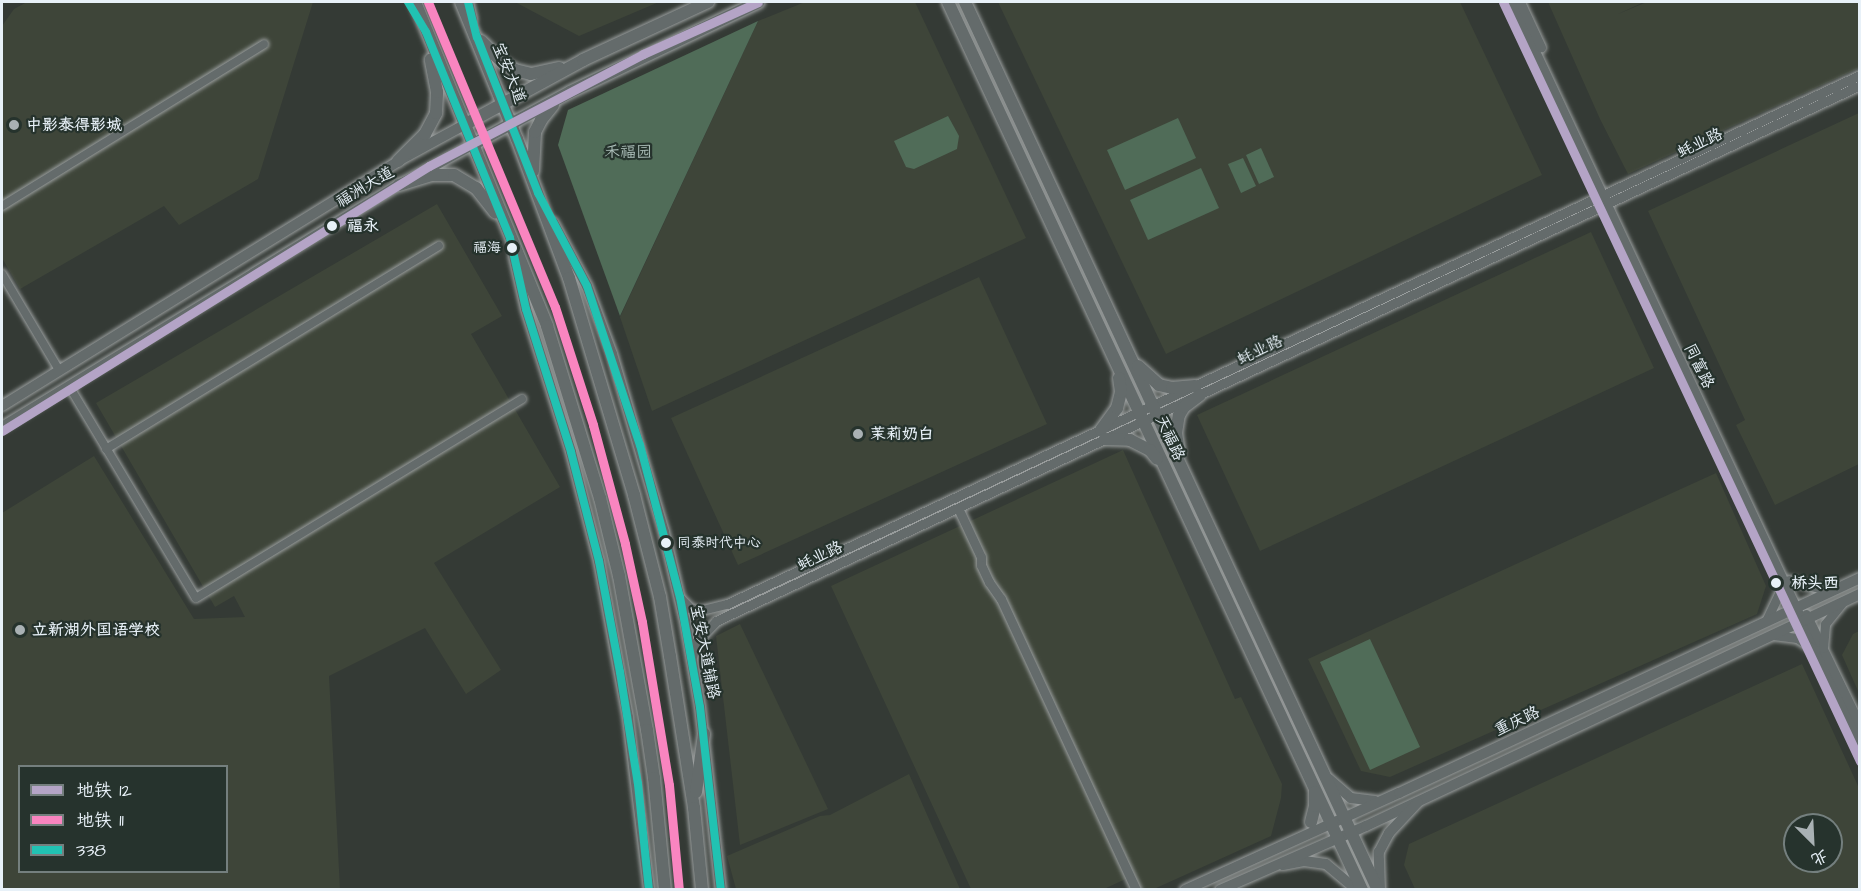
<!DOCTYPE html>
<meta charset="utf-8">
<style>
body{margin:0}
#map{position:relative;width:1861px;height:891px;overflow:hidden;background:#343a35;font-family:"Architects Daughter","LXGW WenKai TC",sans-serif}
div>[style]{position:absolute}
.built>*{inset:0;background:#3e4539}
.green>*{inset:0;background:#506c58}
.roads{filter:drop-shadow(0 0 2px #9a9e9e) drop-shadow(0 0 2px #9a9e9e)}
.minor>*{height:8px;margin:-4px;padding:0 4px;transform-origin:4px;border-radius:4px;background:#646b6b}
.tertiary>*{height:9px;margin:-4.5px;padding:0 4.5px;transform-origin:4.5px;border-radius:4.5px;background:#646b6b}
.secondary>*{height:10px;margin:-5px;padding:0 5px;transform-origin:5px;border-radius:5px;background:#646b6b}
.primary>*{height:12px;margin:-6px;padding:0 6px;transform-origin:6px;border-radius:6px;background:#646b6b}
.bus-1>*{height:8px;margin:-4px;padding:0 4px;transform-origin:4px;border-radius:4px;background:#21c2b2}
.metro-1>*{height:9px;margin:-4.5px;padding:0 4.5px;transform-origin:4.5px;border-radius:4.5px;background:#b4a4c6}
.metro-2>*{height:9px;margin:-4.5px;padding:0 4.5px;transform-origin:4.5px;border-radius:4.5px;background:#f985c0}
.dots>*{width:16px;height:16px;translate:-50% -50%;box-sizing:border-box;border:3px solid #26332d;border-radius:50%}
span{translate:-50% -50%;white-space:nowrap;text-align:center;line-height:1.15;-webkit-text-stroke:4.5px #26332d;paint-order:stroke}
.bus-label{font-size:14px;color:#e8f1f8}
.right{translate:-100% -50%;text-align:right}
.left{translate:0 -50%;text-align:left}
.street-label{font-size:16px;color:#e8f1f8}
.poi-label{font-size:16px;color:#e8f1f8;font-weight:700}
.park-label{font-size:16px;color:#adbfba}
.stop-label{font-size:16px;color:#e8f1f8;font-weight:700}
.frame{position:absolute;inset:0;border:3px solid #e8f1f8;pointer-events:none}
.legend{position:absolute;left:18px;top:765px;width:210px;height:108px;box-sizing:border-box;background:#26332d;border:2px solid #747f7e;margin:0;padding:8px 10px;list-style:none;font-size:18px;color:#e8f1f8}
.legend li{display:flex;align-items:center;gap:12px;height:30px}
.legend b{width:30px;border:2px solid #747f7e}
.north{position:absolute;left:1783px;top:813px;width:60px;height:60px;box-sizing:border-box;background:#26332d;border:2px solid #747f7e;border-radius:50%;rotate:156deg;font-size:16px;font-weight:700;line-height:24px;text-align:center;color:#e8f1f8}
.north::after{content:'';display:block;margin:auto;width:21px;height:27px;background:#a9b1b4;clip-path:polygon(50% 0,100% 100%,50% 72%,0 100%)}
</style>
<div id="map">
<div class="built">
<i style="clip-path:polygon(27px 2px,313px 2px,258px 179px,179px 225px,164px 206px,20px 289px,2px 258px,2px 26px,14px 9px)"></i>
<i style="clip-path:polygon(515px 2px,659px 2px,579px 36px)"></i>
<i style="clip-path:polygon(805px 2px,915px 2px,1026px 238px,652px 411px,620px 317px,758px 21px)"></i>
<i style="clip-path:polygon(998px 2px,1460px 2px,1542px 175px,1166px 354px)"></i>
<i style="clip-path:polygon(1548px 2px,1644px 2px,1618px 14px,1647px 2px,1859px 2px,1859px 68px,1628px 174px,1600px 119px)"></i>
<i style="clip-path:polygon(1859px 113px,1859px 464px,1775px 505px,1736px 425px,1745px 420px,1648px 211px)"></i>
<i style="clip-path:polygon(evenodd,437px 204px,502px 316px,471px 334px,560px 487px,434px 563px,501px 670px,466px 694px,425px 628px,329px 676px,340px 889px,2px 889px,2px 513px,94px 456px,194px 619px,245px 617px,234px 596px,215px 607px,96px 403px,437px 204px,20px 766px,226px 766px,226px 872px,20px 872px,20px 766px)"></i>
<i style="clip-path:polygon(1591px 232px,1654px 368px,1260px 551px,1197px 415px)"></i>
<i style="clip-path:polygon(979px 277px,1047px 424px,738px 565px,671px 418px)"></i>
<i style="clip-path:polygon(1123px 450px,1235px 699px,1241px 697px,1282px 784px,1281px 798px,1271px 836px,1154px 889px,1137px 889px,1130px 877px,1104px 889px,971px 889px,831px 586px)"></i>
<i style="clip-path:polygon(1716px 473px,1766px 586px,1757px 614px,1390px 777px,1361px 771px,1308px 659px)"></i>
<i style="clip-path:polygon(740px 624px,828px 809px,740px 845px,716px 636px)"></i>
<i style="clip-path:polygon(1859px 631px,1859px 693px,1842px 655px,1853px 634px)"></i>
<i style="clip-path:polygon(evenodd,1802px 664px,1859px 788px,1859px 889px,1415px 889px,1404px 865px,1409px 844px,1802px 664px,1795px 825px,1831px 825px,1831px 861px,1795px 861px,1795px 825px)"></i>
<i style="clip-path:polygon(909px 774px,960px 889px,736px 889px,727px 856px,820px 816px,830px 815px)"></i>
</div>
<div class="green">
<i style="clip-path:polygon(758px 21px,620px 316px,558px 145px,568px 110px)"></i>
<i style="clip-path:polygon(948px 116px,959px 136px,957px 149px,914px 169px,906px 167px,894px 141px)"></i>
<i style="clip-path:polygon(1178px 118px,1196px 158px,1125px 190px,1107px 150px)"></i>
<i style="clip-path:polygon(1261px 148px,1274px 177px,1259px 184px,1246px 155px)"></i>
<i style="clip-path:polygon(1243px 158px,1256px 186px,1241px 193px,1228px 164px)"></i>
<i style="clip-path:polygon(1201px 168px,1219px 208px,1148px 240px,1130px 200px)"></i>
<i style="clip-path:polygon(1370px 639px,1420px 747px,1370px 770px,1320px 662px)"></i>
</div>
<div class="roads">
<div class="minor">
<i style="left:2px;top:206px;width:308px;rotate:-31.7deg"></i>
<i style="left:2px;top:274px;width:112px;rotate:59.3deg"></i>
<i style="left:69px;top:386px;width:247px;rotate:59.1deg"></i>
<i style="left:196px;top:598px;width:382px;rotate:-31.4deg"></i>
<i style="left:106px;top:449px;width:390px;rotate:-31.4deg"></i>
</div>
<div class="tertiary">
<i style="left:1512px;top:2px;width:820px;rotate:64.87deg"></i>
<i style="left:1520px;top:2px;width:50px;rotate:65deg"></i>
<i style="left:958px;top:508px;width:54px;rotate:64.9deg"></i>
<i style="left:981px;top:557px;width:8px;rotate:90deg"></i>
<i style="left:981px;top:565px;width:19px;rotate:65deg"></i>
<i style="left:989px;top:582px;width:21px;rotate:55deg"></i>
<i style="left:1001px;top:599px;width:321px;rotate:65.1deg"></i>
<i style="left:1789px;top:580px;width:42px;rotate:15deg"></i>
<i style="left:680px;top:598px;width:14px;rotate:45deg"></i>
<i style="left:690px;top:608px;width:9px;rotate:21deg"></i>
<i style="left:698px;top:611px;width:30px;rotate:-14deg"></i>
<i style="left:727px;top:604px;width:1250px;rotate:-25.03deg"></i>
<i style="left:1806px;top:614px;width:123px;rotate:64.1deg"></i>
<i style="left:1766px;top:621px;width:44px;rotate:-64.6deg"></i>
<i style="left:1773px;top:635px;width:24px;rotate:7deg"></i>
<i style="left:1797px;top:638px;width:22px;rotate:34deg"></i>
<i style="left:1823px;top:648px;width:24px;rotate:-85deg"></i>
<i style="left:1825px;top:624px;width:27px;rotate:-51deg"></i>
<i style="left:692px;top:657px;width:16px;rotate:-75deg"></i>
<i style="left:696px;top:642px;width:29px;rotate:-46deg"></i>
<i style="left:716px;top:621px;width:1263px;rotate:-25.1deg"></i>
</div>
<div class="secondary">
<i style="left:468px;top:2px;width:18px;rotate:77deg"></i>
<i style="left:553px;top:222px;width:72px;rotate:62deg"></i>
<i style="left:587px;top:286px;width:72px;rotate:69.8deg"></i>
<i style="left:612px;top:354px;width:185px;rotate:73.7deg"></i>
<i style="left:664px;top:532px;width:91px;rotate:76.7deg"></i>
<i style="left:685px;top:621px;width:87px;rotate:80.1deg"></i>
<i style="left:700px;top:707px;width:184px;rotate:83.5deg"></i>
<i style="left:514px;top:256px;width:54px;rotate:77.2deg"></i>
<i style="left:526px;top:309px;width:150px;rotate:72.5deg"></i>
<i style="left:571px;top:452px;width:113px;rotate:75.6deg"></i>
<i style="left:599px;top:561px;width:160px;rotate:79.5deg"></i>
<i style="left:628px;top:718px;width:173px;rotate:83deg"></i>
<i style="left:2px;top:406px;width:466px;rotate:-31.7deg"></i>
<i style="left:398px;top:161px;width:75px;rotate:-28.6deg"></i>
<i style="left:2px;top:427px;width:465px;rotate:-31.4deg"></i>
<i style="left:399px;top:185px;width:83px;rotate:-28.7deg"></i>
<i style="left:1329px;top:779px;width:29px;rotate:41deg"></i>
<i style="left:1351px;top:798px;width:24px;rotate:7deg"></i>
<i style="left:1283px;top:865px;width:21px;rotate:-11deg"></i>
<i style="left:1304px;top:861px;width:22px;rotate:8deg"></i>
<i style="left:1326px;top:864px;width:40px;rotate:40deg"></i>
<i style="left:1185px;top:890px;width:235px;rotate:-24.4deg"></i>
<i style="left:1399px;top:793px;width:509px;rotate:-25deg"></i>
<i style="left:1220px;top:890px;width:159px;rotate:-23.7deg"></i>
<i style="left:1366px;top:826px;width:546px;rotate:-25.16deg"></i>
<i style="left:1380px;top:890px;width:38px;rotate:-92deg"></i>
<i style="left:1379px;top:852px;width:21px;rotate:-62deg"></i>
<i style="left:1389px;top:833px;width:42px;rotate:-46.9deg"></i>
</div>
<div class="primary">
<i style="left:415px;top:2px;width:350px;rotate:67.8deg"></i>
<i style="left:547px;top:326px;width:180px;rotate:72.9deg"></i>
<i style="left:600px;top:498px;width:80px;rotate:76.3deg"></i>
<i style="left:619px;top:576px;width:157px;rotate:79.7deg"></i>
<i style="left:647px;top:730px;width:49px;rotate:81.7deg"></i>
<i style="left:654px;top:778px;width:113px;rotate:84.4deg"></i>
<i style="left:461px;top:2px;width:148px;rotate:67.8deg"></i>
<i style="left:517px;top:139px;width:148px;rotate:69.5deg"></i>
<i style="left:569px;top:278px;width:227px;rotate:73.3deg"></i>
<i style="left:634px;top:495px;width:105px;rotate:75.7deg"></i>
<i style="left:660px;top:597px;width:60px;rotate:80.4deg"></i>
<i style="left:670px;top:656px;width:154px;rotate:81deg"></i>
<i style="left:694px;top:808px;width:82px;rotate:84.4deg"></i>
<i style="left:948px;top:2px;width:980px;rotate:65deg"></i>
<i style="left:965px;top:2px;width:979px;rotate:65.06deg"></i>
<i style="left:481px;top:41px;width:30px;rotate:45deg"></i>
<i style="left:502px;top:62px;width:15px;rotate:32deg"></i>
<i style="left:515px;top:70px;width:16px;rotate:14deg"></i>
<i style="left:531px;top:74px;width:29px;rotate:-12deg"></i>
<i style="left:464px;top:125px;width:136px;rotate:-28.6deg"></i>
<i style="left:583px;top:60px;width:138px;rotate:-24.9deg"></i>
<i style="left:472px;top:145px;width:111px;rotate:-28.4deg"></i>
<i style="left:570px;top:92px;width:209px;rotate:-25.5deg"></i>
<i style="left:398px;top:161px;width:38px;rotate:-45deg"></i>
<i style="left:425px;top:134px;width:24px;rotate:-62deg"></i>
<i style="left:436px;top:113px;width:21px;rotate:-87deg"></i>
<i style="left:437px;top:92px;width:33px;rotate:-101deg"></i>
<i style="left:533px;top:171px;width:39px;rotate:-87deg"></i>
<i style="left:535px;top:132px;width:13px;rotate:-63deg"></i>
<i style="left:541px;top:120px;width:19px;rotate:-51deg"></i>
<i style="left:399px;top:185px;width:34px;rotate:-17deg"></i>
<i style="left:431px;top:175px;width:23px"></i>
<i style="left:454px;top:175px;width:26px;rotate:31deg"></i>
<i style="left:476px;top:188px;width:31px;rotate:52deg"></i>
<i style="left:1138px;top:366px;width:28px;rotate:42deg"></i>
<i style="left:1159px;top:385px;width:13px;rotate:13deg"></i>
<i style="left:1172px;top:388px;width:23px;rotate:-5deg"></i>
<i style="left:1101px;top:430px;width:27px;rotate:-54deg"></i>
<i style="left:1117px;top:408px;width:16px;rotate:-76deg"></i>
<i style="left:1121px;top:392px;width:14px;rotate:-98deg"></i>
<i style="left:1105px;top:439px;width:25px;rotate:2deg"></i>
<i style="left:1130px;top:440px;width:22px;rotate:27deg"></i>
<i style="left:1150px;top:450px;width:11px;rotate:52deg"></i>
<i style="left:1179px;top:452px;width:19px;rotate:-99deg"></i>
<i style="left:1176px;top:433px;width:18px;rotate:-81deg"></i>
<i style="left:1179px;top:415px;width:9px;rotate:-58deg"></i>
<i style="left:1184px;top:407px;width:20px;rotate:-37deg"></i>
<i style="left:696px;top:792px;width:59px;rotate:-82.1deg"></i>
<i style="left:1311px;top:822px;width:16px;rotate:-76deg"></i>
<i style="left:1315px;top:806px;width:14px;rotate:-90deg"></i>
</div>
</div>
<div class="bus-1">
<i style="left:408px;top:2px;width:35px;rotate:59deg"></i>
<i style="left:426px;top:32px;width:222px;rotate:67.8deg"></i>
<i style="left:510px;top:238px;width:73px;rotate:77.3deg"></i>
<i style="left:526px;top:309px;width:150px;rotate:72.5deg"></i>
<i style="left:571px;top:452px;width:113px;rotate:75.6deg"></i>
<i style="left:599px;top:561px;width:113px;rotate:79.3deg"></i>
<i style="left:620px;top:672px;width:113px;rotate:80.9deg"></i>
<i style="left:638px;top:784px;width:107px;rotate:84.1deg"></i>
<i style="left:468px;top:2px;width:36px;rotate:76deg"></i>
<i style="left:477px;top:37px;width:168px;rotate:68.6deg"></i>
<i style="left:538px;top:193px;width:105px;rotate:62.2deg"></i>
<i style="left:587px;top:286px;width:168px;rotate:71.6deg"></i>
<i style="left:640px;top:445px;width:157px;rotate:75.3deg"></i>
<i style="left:680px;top:597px;width:112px;rotate:79.7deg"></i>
<i style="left:700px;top:707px;width:184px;rotate:83.5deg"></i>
</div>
<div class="metro-1">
<i style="left:1503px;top:2px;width:839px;rotate:64.81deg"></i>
<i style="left:2px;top:431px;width:503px;rotate:-31.82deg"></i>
<i style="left:429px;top:166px;width:242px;rotate:-27.6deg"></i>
<i style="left:643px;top:54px;width:126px;rotate:-24.3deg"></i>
</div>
<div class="metro-2">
<i style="left:428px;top:2px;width:330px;rotate:67.4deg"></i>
<i style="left:555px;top:307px;width:124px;rotate:72.1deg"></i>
<i style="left:593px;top:425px;width:123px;rotate:74.9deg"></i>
<i style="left:625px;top:544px;width:80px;rotate:77.7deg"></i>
<i style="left:642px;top:622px;width:165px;rotate:80.6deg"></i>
<i style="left:669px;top:785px;width:105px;rotate:84.6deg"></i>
</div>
<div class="dots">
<i style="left:14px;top:125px;background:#a9b1b4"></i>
<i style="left:332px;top:226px;background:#e8f1f8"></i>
<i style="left:512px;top:248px;background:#e8f1f8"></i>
<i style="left:858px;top:434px;background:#a9b1b4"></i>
<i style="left:666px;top:543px;background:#e8f1f8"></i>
<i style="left:1776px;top:583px;background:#e8f1f8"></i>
<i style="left:20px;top:630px;background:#a9b1b4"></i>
</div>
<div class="bus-label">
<span class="right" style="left:501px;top:248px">福海</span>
<span class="left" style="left:677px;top:543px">同泰时代中心</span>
</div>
<div class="street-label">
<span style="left:509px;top:73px;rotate:68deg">宝安大道</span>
<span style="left:1700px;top:143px;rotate:-25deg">蚝业路</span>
<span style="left:365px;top:187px;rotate:-31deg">福洲大道</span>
<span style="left:1260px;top:350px;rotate:-25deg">蚝业路</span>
<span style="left:1699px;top:366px;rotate:64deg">同富路</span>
<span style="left:1170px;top:438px;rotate:65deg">天福路</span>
<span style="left:820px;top:556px;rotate:-25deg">蚝业路</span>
<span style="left:705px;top:652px;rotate:79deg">宝安大道辅路</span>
<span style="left:1517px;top:721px;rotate:-25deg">重庆路</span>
</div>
<div class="poi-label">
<span class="left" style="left:26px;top:125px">中影泰得影城</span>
<span class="left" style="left:870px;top:434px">茉莉奶白</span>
<span class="left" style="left:32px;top:630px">立新湖外国语学校</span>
</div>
<div class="park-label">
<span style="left:628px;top:152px">禾福园</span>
</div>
<div class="stop-label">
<span class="left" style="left:347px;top:226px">福永</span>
<span class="left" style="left:1791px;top:583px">桥头西</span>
</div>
<div class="frame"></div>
<ul class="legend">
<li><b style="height:8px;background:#b4a4c6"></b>地铁 12</li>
<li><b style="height:8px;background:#f985c0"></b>地铁 11</li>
<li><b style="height:8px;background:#21c2b2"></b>338</li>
</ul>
<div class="north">北</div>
</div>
